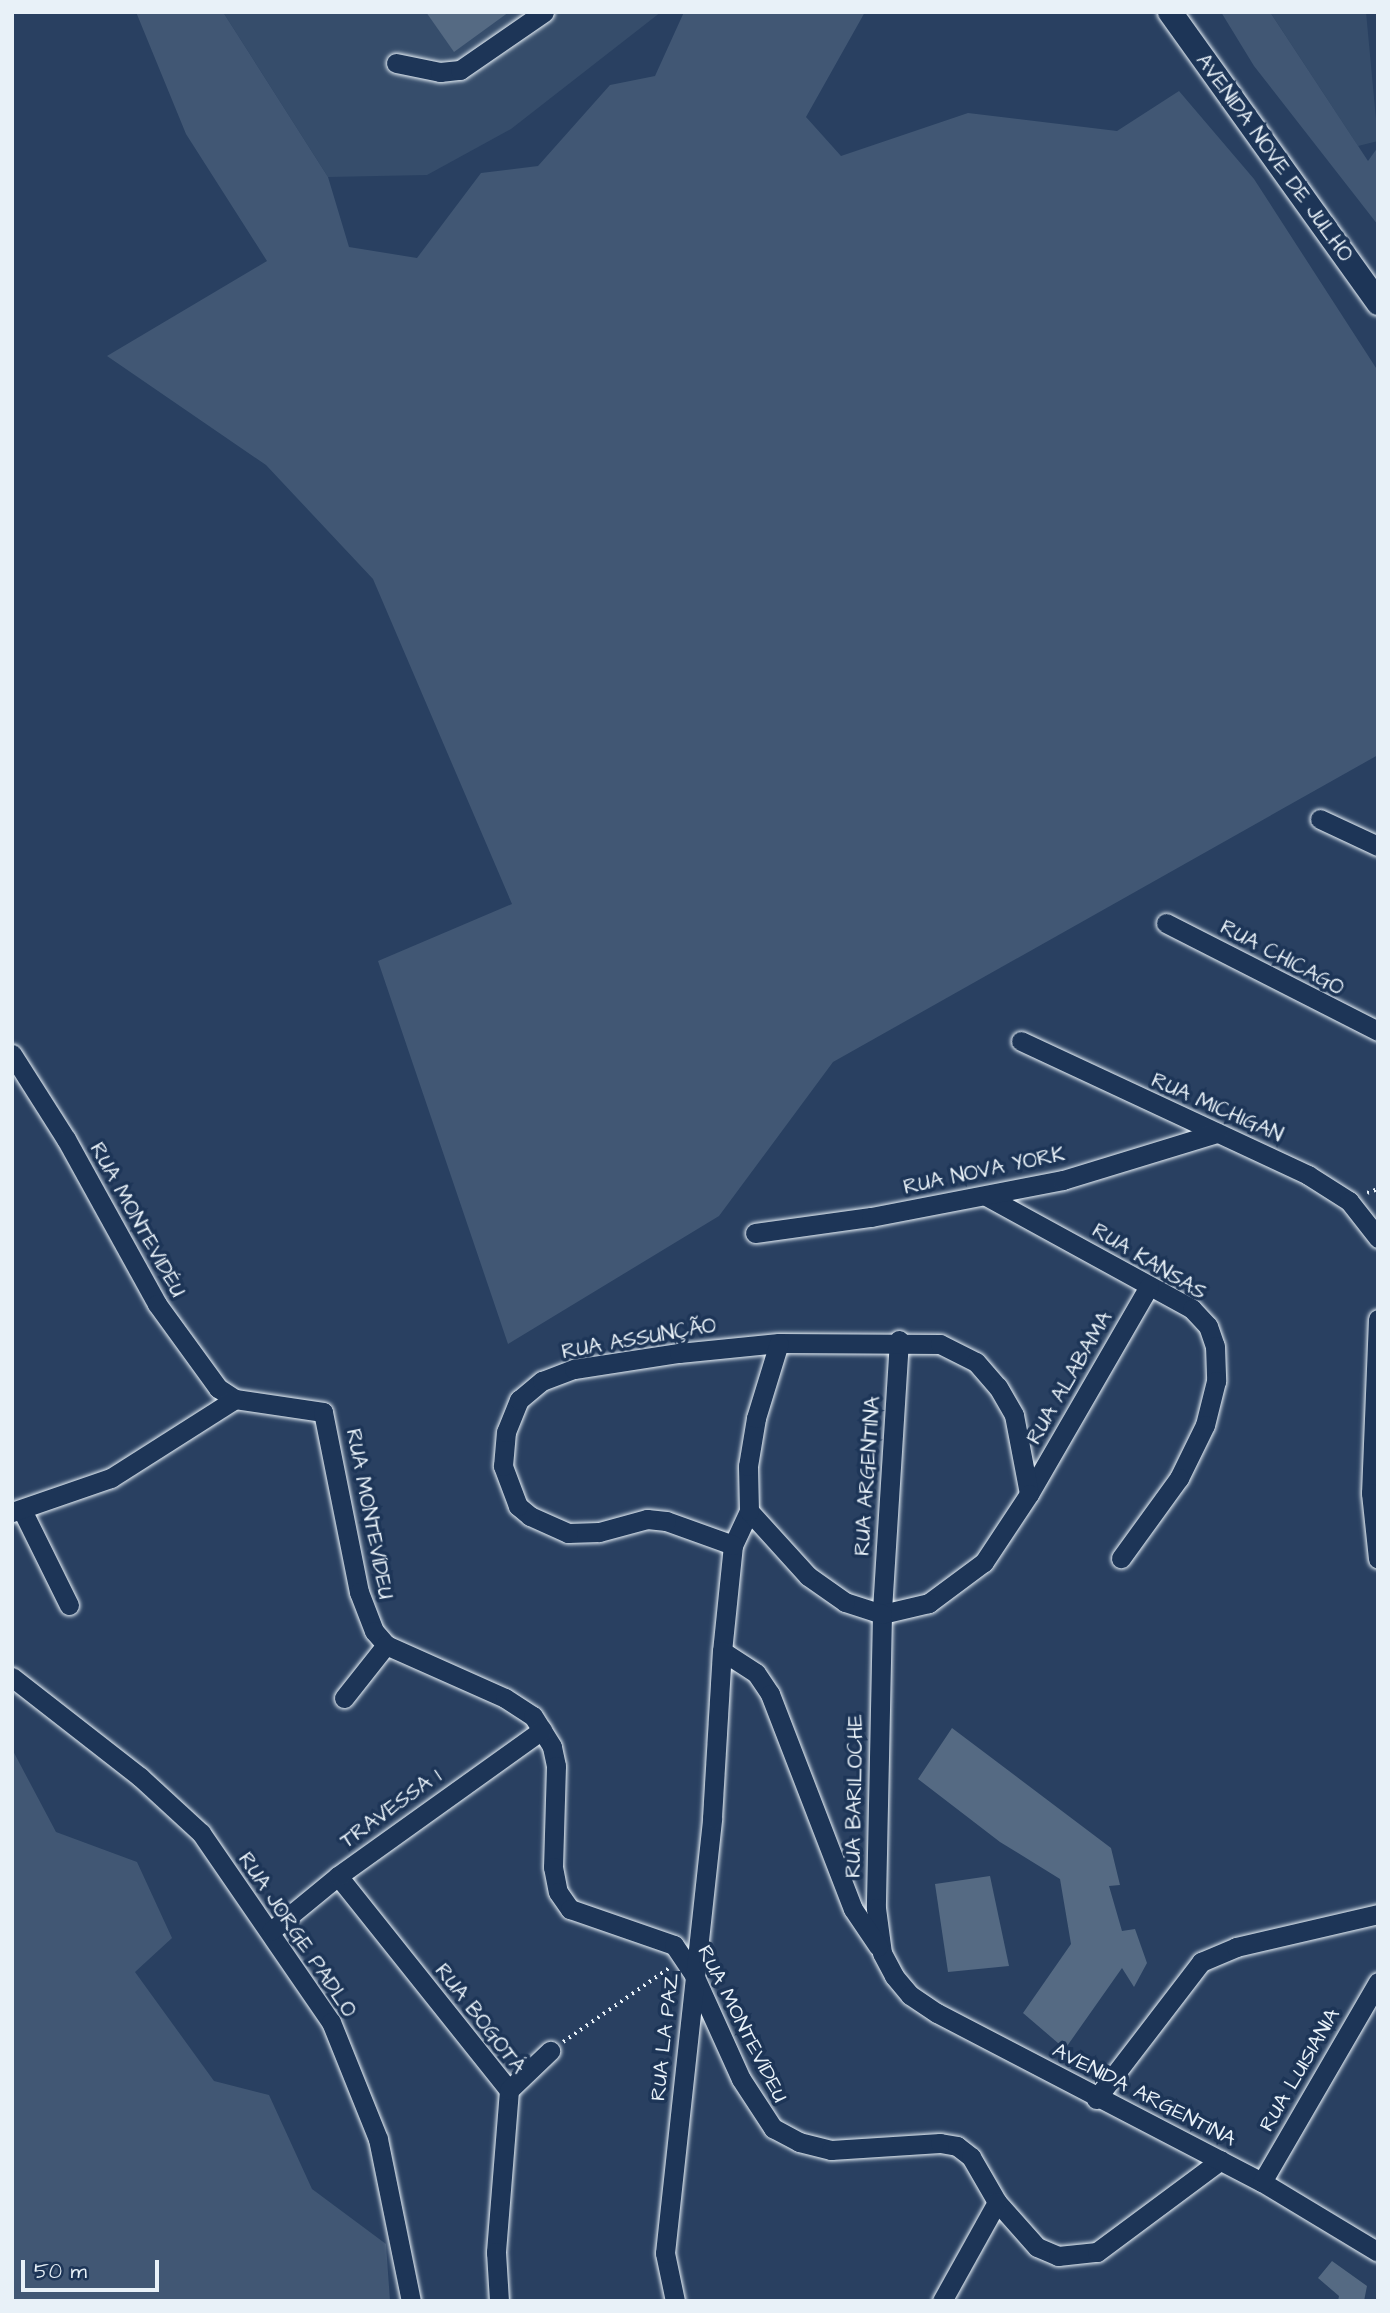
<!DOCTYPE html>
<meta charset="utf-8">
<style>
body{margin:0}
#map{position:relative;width:1390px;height:2313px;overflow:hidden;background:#294061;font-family:"Architects Daughter",sans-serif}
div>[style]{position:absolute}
.built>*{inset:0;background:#364d6b}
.green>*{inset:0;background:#415774}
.building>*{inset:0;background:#556a83}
.path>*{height:3.5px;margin-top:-1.75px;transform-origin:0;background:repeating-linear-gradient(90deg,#e8f1f8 0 2px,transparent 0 7px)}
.roads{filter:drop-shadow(0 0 2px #e8f1f8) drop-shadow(0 0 2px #e8f1f8)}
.minor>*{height:19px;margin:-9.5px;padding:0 9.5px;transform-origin:9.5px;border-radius:9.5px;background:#1d3557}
.major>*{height:24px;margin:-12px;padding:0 12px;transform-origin:12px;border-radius:12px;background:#1d3557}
span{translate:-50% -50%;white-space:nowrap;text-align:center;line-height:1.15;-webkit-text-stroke:7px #1d3557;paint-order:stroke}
.street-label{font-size:21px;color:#e8f1f8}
.frame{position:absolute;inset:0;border:14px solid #e8f1f8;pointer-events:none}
.scale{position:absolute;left:21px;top:2260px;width:138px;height:32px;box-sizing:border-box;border:4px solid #e8f1f8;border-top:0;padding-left:9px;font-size:21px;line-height:24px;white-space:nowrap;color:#e8f1f8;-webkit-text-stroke:5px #1d3557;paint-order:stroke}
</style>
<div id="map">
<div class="built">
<i style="clip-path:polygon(223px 12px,661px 12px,511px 129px,427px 175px,328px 177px)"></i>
<i style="clip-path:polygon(1270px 12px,1366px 12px,1378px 141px,1358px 146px)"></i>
</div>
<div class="green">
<i style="clip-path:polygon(136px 12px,223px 12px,328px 177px,349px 247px,417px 258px,481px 173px,538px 166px,610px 85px,655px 76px,684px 12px,865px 12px,806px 117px,841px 156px,968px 113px,1117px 131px,1179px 91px,1254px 179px,1378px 371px,1378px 755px,833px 1062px,719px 1216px,508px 1344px,378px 961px,512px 904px,373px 579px,266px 465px,107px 356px,267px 261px,186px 134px)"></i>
<i style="clip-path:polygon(1221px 12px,1270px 12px,1368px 161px,1378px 147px,1378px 225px,1254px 66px)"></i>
<i style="clip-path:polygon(12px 1749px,56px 1832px,137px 1862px,172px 1938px,135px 1972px,214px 2081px,269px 2095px,312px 2189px,386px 2244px,390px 2301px,12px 2301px)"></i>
</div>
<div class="building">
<i style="clip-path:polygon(426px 12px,509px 12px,454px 52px)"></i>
<i style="clip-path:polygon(952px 1728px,1111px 1848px,1120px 1885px,1109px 1886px,1122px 1931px,1135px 1929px,1147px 1963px,1134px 1987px,1122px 1968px,1065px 2049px,1023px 2013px,1071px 1944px,1060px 1879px,1000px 1842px,918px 1779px)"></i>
<i style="clip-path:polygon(990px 1876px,1009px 1966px,948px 1972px,935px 1884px)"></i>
<i style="clip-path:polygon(1332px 2261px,1367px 2286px,1364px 2301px,1338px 2301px,1339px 2296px,1318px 2278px)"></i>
</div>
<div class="path">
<i style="left:1367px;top:1193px;width:12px;rotate:-20deg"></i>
<i style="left:563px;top:2042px;width:129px;rotate:-34.9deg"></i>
</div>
<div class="roads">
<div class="minor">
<i style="left:396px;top:63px;width:45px;rotate:11.6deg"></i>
<i style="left:440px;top:72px;width:20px;rotate:-6deg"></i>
<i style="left:460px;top:70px;width:102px;rotate:-34.6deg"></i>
<i style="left:1320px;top:819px;width:64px;rotate:25deg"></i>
<i style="left:1166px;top:923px;width:238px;rotate:27deg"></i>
<i style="left:1021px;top:1041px;width:317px;rotate:25deg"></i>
<i style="left:1308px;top:1175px;width:49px;rotate:32.4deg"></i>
<i style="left:1349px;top:1201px;width:47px;rotate:51.9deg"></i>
<i style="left:12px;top:1054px;width:101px;rotate:57.6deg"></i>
<i style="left:66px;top:1139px;width:188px;rotate:61.1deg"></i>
<i style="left:157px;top:1304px;width:104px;rotate:54deg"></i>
<i style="left:218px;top:1388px;width:20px;rotate:33deg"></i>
<i style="left:235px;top:1399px;width:89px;rotate:8.4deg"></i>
<i style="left:323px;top:1412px;width:184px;rotate:78.7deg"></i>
<i style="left:359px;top:1592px;width:42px;rotate:69deg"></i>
<i style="left:374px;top:1631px;width:18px;rotate:49deg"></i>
<i style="left:386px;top:1645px;width:130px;rotate:24deg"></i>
<i style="left:505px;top:1698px;width:33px;rotate:33deg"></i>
<i style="left:533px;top:1716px;width:36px;rotate:58deg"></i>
<i style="left:552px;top:1747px;width:19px;rotate:78deg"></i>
<i style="left:556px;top:1766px;width:101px;rotate:91.7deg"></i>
<i style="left:553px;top:1867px;width:25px;rotate:79deg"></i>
<i style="left:558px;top:1892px;width:21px;rotate:55deg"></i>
<i style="left:570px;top:1909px;width:110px;rotate:19.1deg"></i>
<i style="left:674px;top:1945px;width:36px;rotate:56deg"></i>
<i style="left:694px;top:1975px;width:114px;rotate:65.7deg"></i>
<i style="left:741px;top:2079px;width:59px;rotate:56.9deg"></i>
<i style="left:773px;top:2128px;width:30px;rotate:28deg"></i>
<i style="left:799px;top:2142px;width:33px;rotate:14deg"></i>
<i style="left:831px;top:2150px;width:109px;rotate:-3.7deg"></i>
<i style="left:940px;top:2143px;width:17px;rotate:10deg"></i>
<i style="left:957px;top:2146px;width:18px;rotate:38deg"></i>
<i style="left:971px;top:2157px;width:52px;rotate:60deg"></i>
<i style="left:997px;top:2202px;width:60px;rotate:48.4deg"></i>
<i style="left:1037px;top:2247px;width:23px;rotate:23deg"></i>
<i style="left:1058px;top:2256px;width:39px;rotate:-6deg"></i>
<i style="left:1097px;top:2252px;width:154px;rotate:-36.6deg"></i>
<i style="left:986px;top:1196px;width:235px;rotate:28.7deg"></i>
<i style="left:1192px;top:1309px;width:23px;rotate:47deg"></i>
<i style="left:1208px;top:1326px;width:21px;rotate:71deg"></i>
<i style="left:1215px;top:1346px;width:35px;rotate:88deg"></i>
<i style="left:1216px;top:1381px;width:45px;rotate:104deg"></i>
<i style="left:1205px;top:1425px;width:59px;rotate:116.1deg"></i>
<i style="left:1179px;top:1478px;width:99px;rotate:125.9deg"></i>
<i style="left:755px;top:1233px;width:117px;rotate:-7.9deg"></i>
<i style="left:871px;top:1217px;width:196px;rotate:-10.9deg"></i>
<i style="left:1063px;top:1180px;width:161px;rotate:-17deg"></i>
<i style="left:1378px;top:1319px;width:174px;rotate:92.3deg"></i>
<i style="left:1371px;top:1493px;width:66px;rotate:83.9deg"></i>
<i style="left:899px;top:1340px;width:275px;rotate:93.6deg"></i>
<i style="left:882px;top:1614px;width:294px;rotate:91.2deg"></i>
<i style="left:876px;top:1908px;width:45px;rotate:82.4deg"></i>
<i style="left:882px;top:1953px;width:26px;rotate:62deg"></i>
<i style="left:894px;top:1976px;width:25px;rotate:50deg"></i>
<i style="left:910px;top:1995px;width:32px;rotate:34deg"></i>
<i style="left:937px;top:2013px;width:366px;rotate:27.5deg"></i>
<i style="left:1262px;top:2182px;width:135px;rotate:31.1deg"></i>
<i style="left:1029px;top:1494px;width:240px;rotate:-60deg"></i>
<i style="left:22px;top:1510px;width:106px;rotate:63.7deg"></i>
<i style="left:749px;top:1511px;width:38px;rotate:115deg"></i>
<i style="left:733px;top:1545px;width:107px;rotate:95.9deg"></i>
<i style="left:722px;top:1651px;width:40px;rotate:32.9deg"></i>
<i style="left:756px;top:1673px;width:25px;rotate:56deg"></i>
<i style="left:770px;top:1694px;width:230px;rotate:68.9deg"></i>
<i style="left:853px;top:1909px;width:45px;rotate:56deg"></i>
<i style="left:12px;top:1512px;width:105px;rotate:-19deg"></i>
<i style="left:111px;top:1478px;width:147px;rotate:-32.5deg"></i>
<i style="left:733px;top:1545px;width:71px;rotate:-160.3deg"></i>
<i style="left:666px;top:1521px;width:19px;rotate:-174deg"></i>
<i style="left:647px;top:1519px;width:50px;rotate:164.8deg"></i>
<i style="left:599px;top:1532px;width:31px;rotate:178deg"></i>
<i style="left:568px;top:1533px;width:42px;rotate:-155.9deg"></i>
<i style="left:530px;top:1516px;width:16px;rotate:-140deg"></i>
<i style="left:518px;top:1506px;width:43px;rotate:-110.6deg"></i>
<i style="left:503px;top:1466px;width:34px;rotate:-85deg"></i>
<i style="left:506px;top:1432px;width:35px;rotate:-68deg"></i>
<i style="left:519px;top:1400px;width:30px;rotate:-40deg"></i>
<i style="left:542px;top:1381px;width:34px;rotate:-21deg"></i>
<i style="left:574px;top:1369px;width:106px;rotate:-8.7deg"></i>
<i style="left:679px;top:1353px;width:100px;rotate:-5.7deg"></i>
<i style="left:779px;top:1343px;width:161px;rotate:0.4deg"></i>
<i style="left:940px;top:1344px;width:40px;rotate:26.6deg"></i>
<i style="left:976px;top:1362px;width:33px;rotate:49deg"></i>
<i style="left:998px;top:1387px;width:32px;rotate:60deg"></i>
<i style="left:1014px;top:1415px;width:80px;rotate:79.2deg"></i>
<i style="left:1029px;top:1494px;width:82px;rotate:123.5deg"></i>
<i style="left:984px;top:1562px;width:69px;rotate:143.3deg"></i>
<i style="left:929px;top:1603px;width:48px;rotate:166.8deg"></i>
<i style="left:882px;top:1614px;width:39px;rotate:-162deg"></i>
<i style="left:845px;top:1602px;width:45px;rotate:-144.9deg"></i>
<i style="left:808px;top:1576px;width:88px;rotate:-132.2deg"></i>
<i style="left:749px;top:1511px;width:45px;rotate:-91.3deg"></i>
<i style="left:748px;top:1466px;width:49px;rotate:-80.5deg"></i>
<i style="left:756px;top:1418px;width:78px;rotate:-73deg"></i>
<i style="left:12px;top:1677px;width:162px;rotate:38deg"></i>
<i style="left:140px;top:1777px;width:83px;rotate:42.6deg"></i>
<i style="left:201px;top:1833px;width:229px;rotate:55.5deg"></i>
<i style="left:331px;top:2022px;width:126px;rotate:68.1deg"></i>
<i style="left:378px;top:2139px;width:165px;rotate:78.5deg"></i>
<i style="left:344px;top:1698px;width:68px;rotate:-51.6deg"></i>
<i style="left:338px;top:1876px;width:274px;rotate:51.4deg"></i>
<i style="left:509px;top:2090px;width:163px;rotate:94.6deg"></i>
<i style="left:496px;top:2252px;width:49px;rotate:86.5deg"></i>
<i style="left:271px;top:1931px;width:87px;rotate:-39.4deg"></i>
<i style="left:338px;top:1876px;width:251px;rotate:-35.6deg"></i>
<i style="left:509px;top:2090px;width:57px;rotate:-43.6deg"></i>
<i style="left:1096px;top:2099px;width:173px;rotate:-52.5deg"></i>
<i style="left:1201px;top:1962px;width:38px;rotate:-23deg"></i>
<i style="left:1236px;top:1947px;width:146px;rotate:-13.1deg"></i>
<i style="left:1262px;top:2182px;width:231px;rotate:-59.9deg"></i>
<i style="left:675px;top:2301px;width:49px;rotate:-101.8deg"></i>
<i style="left:665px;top:2253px;width:438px;rotate:-83.8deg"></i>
<i style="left:712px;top:1818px;width:167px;rotate:-86.6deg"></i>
<i style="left:942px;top:2301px;width:113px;rotate:-60.9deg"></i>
</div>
<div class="major">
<i style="left:1170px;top:12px;width:358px;rotate:54.4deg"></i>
</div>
</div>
<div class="street-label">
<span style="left:1274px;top:158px;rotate:54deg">AVENIDA NOVE DE JULHO</span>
<span style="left:1282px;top:958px;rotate:28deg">RUA CHICAGO</span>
<span style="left:1217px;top:1108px;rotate:24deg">RUA MICHIGAN</span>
<span style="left:984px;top:1171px;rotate:-12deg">RUA NOVA YORK</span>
<span style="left:137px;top:1220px;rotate:61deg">RUA MONTEVIDÉU</span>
<span style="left:1149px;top:1262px;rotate:31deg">RUA KANSAS</span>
<span style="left:639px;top:1339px;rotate:-10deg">RUA ASSUNÇÃO</span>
<span style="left:1070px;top:1378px;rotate:-60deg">RUA ALABAMA</span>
<span style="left:868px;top:1476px;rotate:-86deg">RUA ARGENTINA</span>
<span style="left:369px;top:1514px;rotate:79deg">RUA MONTEVÍDEU</span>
<span style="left:855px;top:1796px;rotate:-89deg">RUA BARILOCHE</span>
<span style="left:391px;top:1809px;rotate:-36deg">TRAVESSA 1</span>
<span style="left:297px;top:1935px;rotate:56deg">RUA JORGE PADLO</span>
<span style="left:480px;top:2019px;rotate:52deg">RUA BOGOTÁ</span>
<span style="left:742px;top:2024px;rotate:63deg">RUA MONTEVÍDEU</span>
<span style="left:665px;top:2037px;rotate:-84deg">RUA LA PAZ</span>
<span style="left:1300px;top:2070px;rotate:-60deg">RUA LUISIANIA</span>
<span style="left:1144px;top:2095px;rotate:27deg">AVENIDA ARGENTINA</span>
</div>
<div class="frame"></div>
<div class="scale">50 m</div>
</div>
